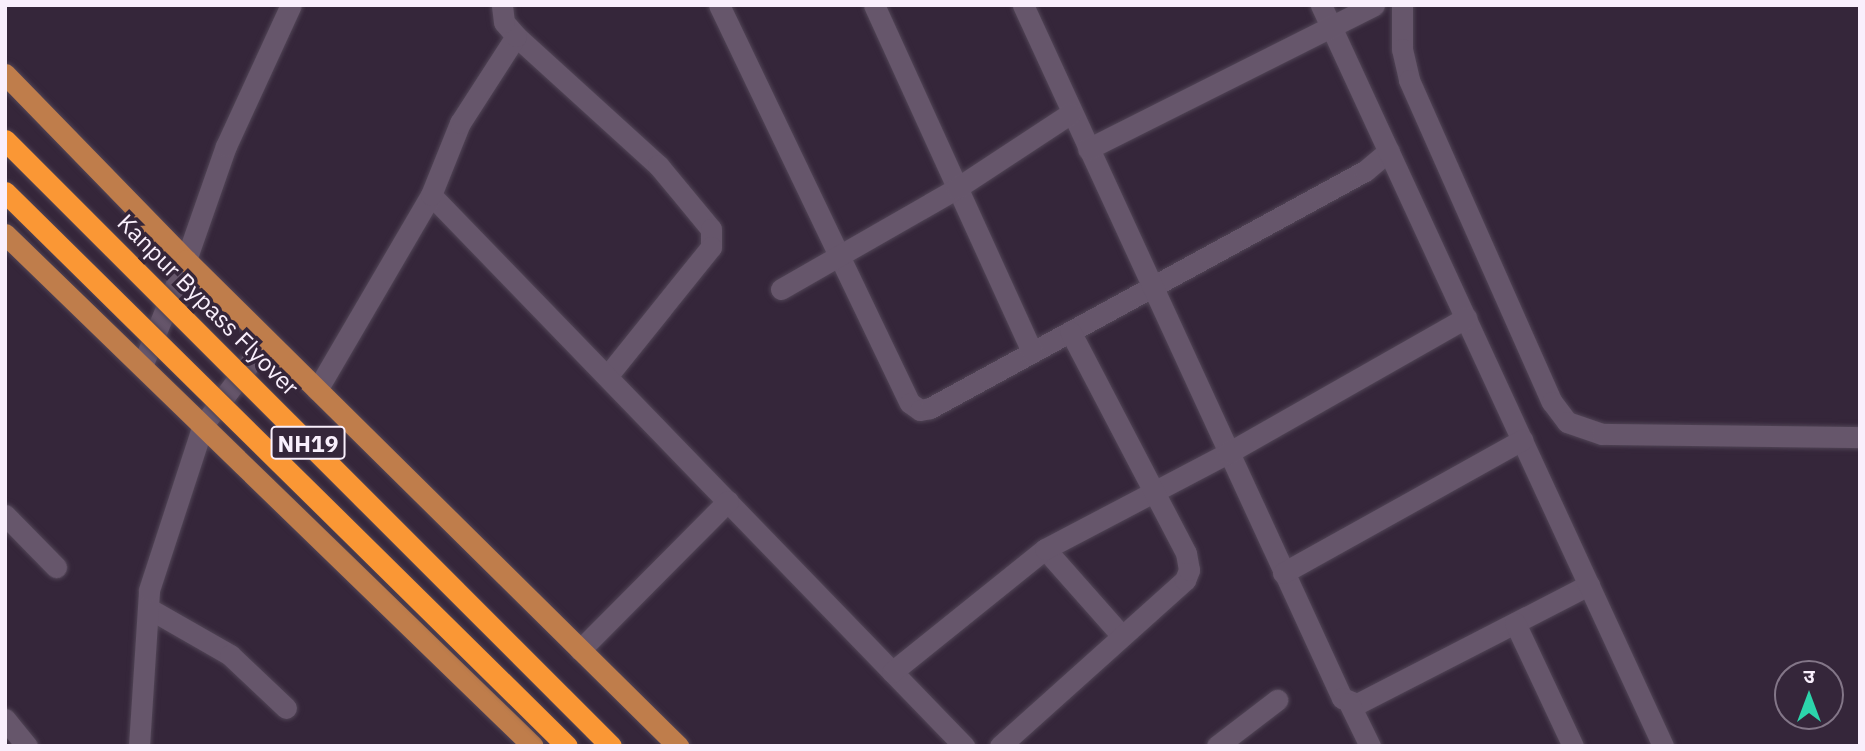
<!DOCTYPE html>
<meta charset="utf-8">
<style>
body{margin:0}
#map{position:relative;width:1865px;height:751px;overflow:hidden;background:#35263a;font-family:"IBM Plex Sans","Noto Sans Devanagari",sans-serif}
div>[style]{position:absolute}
.roads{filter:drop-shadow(0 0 2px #514556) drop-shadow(0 0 2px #514556)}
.minor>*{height:21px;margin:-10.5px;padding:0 10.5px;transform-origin:10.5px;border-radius:10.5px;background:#66566b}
.major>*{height:21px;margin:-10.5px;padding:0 10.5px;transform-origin:10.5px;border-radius:10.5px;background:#bf7d4b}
.bridges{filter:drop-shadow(0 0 2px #514556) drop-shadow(0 0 2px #514556)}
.highway-bridge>*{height:21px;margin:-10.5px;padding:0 10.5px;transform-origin:10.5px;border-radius:10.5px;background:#fa9735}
span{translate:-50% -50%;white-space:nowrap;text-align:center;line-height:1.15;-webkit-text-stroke:7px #35263a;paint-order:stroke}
.shield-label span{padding:2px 5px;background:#35263a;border:2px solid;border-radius:5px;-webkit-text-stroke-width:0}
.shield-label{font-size:23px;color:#f9effc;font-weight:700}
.street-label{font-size:24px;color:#f9effc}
.frame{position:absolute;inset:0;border:7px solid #f9effc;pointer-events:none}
.north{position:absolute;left:1774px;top:660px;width:70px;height:70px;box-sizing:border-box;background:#35263a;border:2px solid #837688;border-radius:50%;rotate:0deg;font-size:19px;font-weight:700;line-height:28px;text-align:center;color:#f9effc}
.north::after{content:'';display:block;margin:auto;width:24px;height:32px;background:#2cd5ab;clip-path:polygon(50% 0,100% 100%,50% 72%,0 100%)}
</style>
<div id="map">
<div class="roads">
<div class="minor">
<i style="left:719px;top:5px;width:441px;rotate:64.4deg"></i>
<i style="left:910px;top:403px;width:12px;rotate:35deg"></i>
<i style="left:920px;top:410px;width:10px;rotate:-11deg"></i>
<i style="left:930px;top:408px;width:495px;rotate:-28.6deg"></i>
<i style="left:1365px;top:171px;width:31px;rotate:-40deg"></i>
<i style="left:874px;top:5px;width:381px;rotate:65.5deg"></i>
<i style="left:1023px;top:5px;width:763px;rotate:65.28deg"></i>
<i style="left:1342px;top:698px;width:16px;rotate:22deg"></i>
<i style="left:1357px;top:704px;width:261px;rotate:-27.2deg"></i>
<i style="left:1321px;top:5px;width:816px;rotate:65.22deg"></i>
<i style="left:1402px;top:5px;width:44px;rotate:90deg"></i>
<i style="left:1402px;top:49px;width:32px;rotate:77deg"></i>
<i style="left:1409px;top:80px;width:352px;rotate:66.1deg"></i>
<i style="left:1552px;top:402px;width:25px;rotate:53deg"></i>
<i style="left:1567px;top:422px;width:37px;rotate:19deg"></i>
<i style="left:1602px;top:434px;width:258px;rotate:0.7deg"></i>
<i style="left:516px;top:36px;width:192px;rotate:42.3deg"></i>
<i style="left:658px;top:165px;width:83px;rotate:50.4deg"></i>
<i style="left:711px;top:229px;width:18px;rotate:90deg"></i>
<i style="left:711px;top:247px;width:164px;rotate:128.8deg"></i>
<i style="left:1088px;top:149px;width:320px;rotate:-26.7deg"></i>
<i style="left:431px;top:195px;width:767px;rotate:45.95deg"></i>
<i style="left:781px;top:289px;width:203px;rotate:-29.8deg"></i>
<i style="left:957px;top:188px;width:136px;rotate:-33.3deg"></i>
<i style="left:142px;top:366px;width:115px;rotate:-67.5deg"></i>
<i style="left:186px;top:260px;width:121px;rotate:-70.7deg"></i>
<i style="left:226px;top:146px;width:155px;rotate:-65.3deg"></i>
<i style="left:317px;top:390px;width:226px;rotate:-59.7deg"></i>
<i style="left:431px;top:195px;width:78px;rotate:-68.1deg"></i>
<i style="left:460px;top:123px;width:103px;rotate:-57.2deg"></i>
<i style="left:516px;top:36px;width:18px;rotate:-131deg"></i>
<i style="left:504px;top:22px;width:17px;rotate:-97deg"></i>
<i style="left:5px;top:515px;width:73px;rotate:45.6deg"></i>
<i style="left:1045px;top:549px;width:116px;rotate:48.5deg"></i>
<i style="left:1283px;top:573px;width:274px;rotate:-29.1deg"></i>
<i style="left:148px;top:608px;width:95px;rotate:29.8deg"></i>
<i style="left:230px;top:655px;width:77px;rotate:43.4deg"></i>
<i style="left:1515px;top:623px;width:136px;rotate:64.8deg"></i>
<i style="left:580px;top:650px;width:210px;rotate:-45.2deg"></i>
<i style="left:892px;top:672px;width:196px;rotate:-38.8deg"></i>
<i style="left:1045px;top:549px;width:207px;rotate:-27.7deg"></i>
<i style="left:1228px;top:453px;width:274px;rotate:-29.6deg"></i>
<i style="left:1349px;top:703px;width:48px;rotate:64deg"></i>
<i style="left:5px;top:719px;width:35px;rotate:51deg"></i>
<i style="left:139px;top:746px;width:156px;rotate:-86.3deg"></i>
<i style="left:149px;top:590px;width:174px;rotate:-71.9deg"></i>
<i style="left:203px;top:425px;width:106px;rotate:-53deg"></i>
<i style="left:1000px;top:746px;width:249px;rotate:-41.9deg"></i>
<i style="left:1185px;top:580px;width:11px;rotate:-68deg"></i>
<i style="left:1189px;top:570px;width:17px;rotate:-100deg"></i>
<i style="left:1186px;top:553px;width:250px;rotate:-117.6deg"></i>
<i style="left:1217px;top:746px;width:76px;rotate:-37.5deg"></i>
</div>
<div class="major">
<i style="left:5px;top:74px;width:260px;rotate:45.8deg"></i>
<i style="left:186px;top:260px;width:692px;rotate:44.65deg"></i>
<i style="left:5px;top:234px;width:735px;rotate:44.12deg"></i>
</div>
</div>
<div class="bridges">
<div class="highway-bridge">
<i style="left:5px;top:140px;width:857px;rotate:45deg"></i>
<i style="left:5px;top:192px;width:789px;rotate:44.59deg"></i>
</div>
</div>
<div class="shield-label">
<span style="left:308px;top:443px">NH19</span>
</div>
<div class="street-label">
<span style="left:208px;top:305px;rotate:45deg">Kanpur Bypass Flyover</span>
</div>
<div class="frame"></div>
<div class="north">उ</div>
</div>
